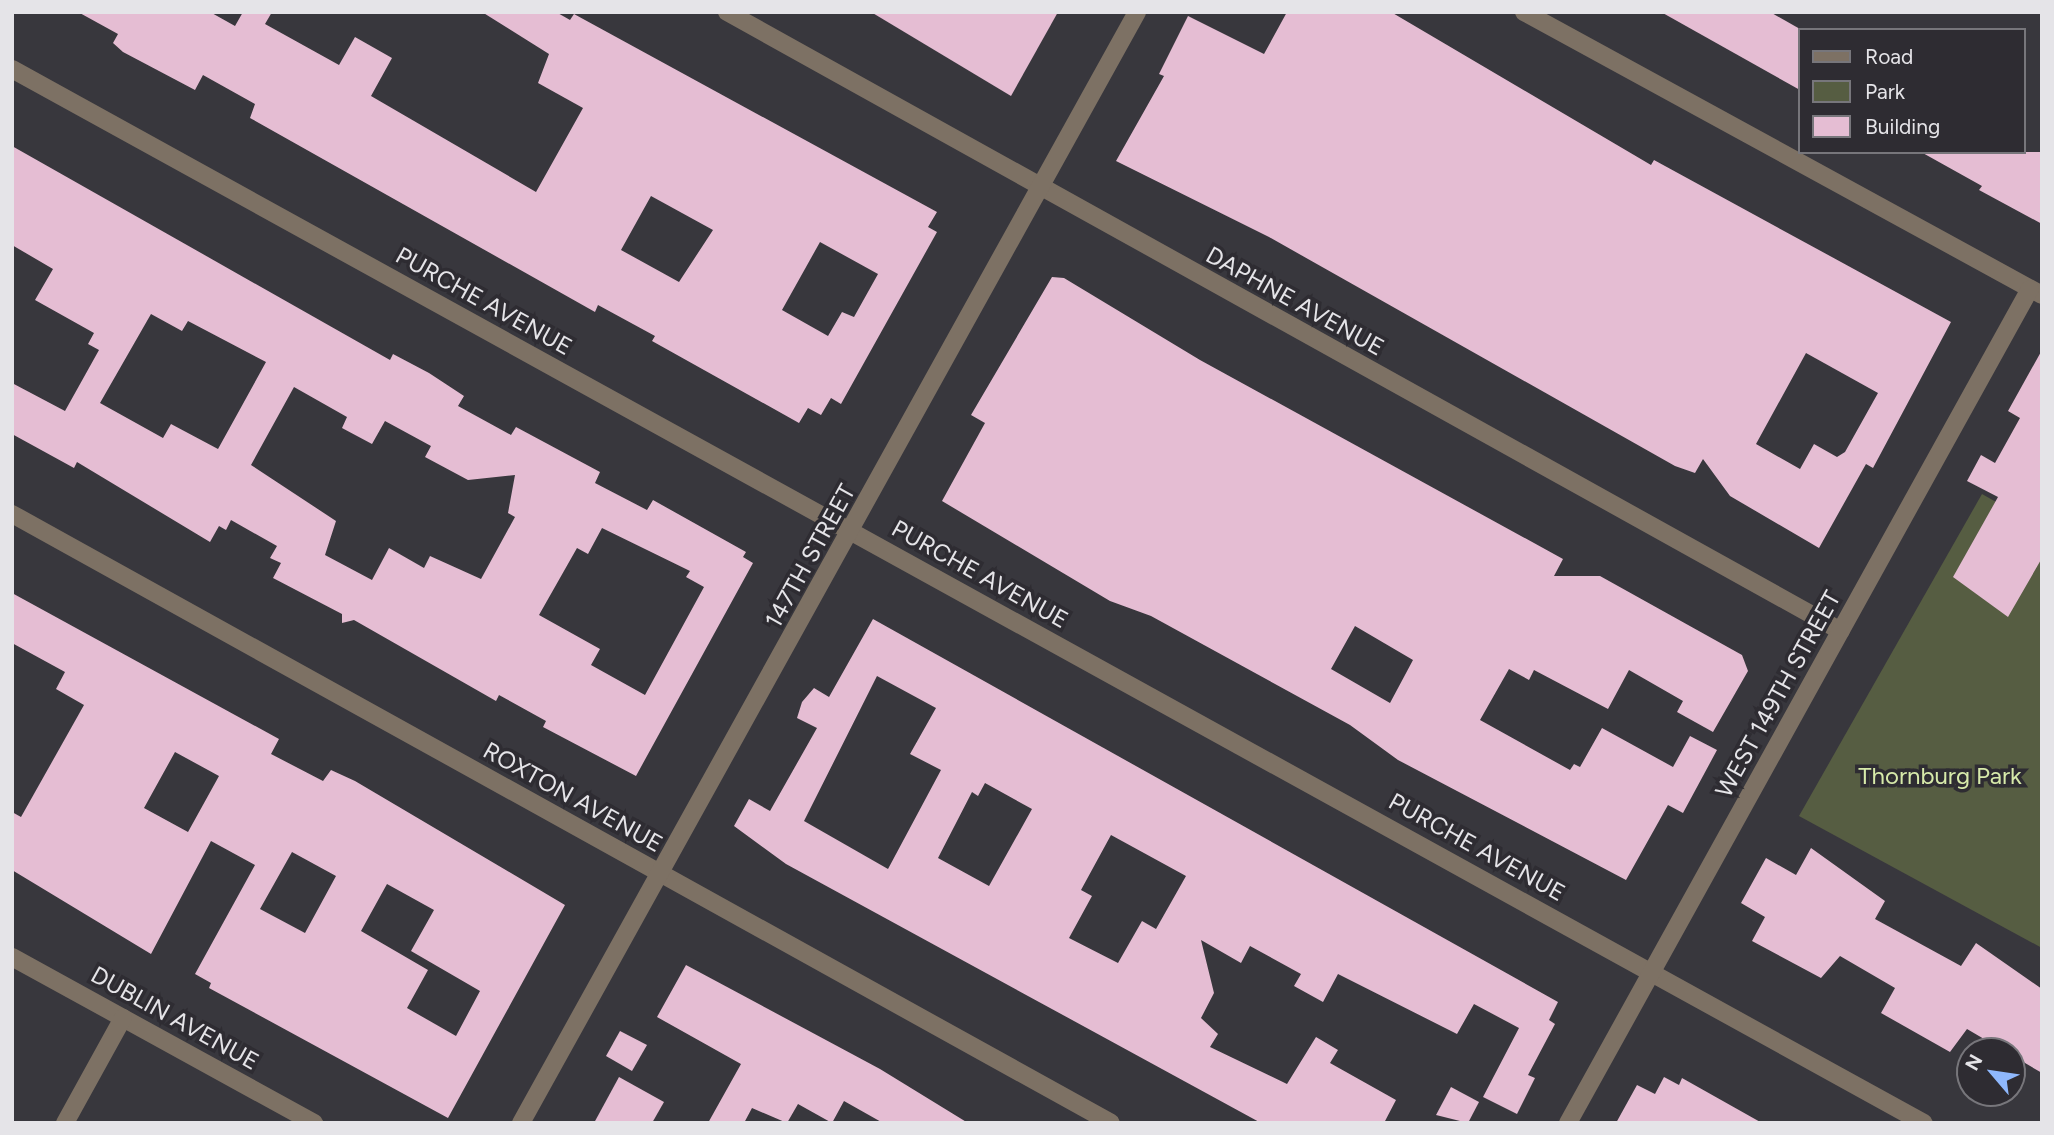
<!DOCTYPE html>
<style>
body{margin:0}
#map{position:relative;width:2054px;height:1135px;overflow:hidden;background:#38373d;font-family:Figtree,sans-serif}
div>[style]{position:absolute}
.green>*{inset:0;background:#565d42}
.building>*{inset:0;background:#e5bdd3}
.minor>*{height:18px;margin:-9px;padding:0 9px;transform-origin:9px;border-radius:9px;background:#7d7164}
span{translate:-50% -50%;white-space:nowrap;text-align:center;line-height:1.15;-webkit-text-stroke:7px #2e2c32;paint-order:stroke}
.street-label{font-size:24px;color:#e5e4e8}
.park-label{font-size:24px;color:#d7eaaa}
.frame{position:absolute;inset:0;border:14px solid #e5e4e8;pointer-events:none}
.legend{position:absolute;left:1798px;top:28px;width:228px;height:126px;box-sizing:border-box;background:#2e2c32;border:2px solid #77767b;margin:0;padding:9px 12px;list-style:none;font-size:21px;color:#e5e4e8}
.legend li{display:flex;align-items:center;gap:14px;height:35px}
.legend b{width:35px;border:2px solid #77767b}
.north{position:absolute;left:1956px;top:1037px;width:70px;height:70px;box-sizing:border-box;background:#2e2c32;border:2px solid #77767b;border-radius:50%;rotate:299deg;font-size:19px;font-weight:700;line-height:28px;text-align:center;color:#e5e4e8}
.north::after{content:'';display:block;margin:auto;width:24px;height:32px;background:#8fb8fd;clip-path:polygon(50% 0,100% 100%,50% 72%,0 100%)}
</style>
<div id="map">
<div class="green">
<i style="clip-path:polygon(1982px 494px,2042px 528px,2042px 948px,1799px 816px)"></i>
</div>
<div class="building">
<i style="clip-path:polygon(evenodd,78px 12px,210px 12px,235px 26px,243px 12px,272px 12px,265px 24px,339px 65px,355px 37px,392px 58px,371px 96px,536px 192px,583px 108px,538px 83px,549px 54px,482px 12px,556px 12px,570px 20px,574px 14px,937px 212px,928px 227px,937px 232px,841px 404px,831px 398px,821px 415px,808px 408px,799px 423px,652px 341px,655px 336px,598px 305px,595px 312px,250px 118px,255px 104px,203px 75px,195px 90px,123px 52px,113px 43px,118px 34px,78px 12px,651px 196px,713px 230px,679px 282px,621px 250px,651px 196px,78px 12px,820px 242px,878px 274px,854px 317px,842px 312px,828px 336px,782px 310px,820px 242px)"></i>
<i style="clip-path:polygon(871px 12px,1058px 12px,1011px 96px)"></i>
<i style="clip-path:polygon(evenodd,1287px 12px,1391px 12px,1651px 165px,1654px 160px,1951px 322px,1873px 468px,1866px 464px,1819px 548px,1730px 496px,1703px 459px,1695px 473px,1675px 466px,1269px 237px,1116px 161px,1164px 76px,1159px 74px,1188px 16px,1264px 54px,1287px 12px,1806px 353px,1878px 393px,1845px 452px,1837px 457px,1814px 444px,1800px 469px,1756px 444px,1806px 353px)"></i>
<i style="clip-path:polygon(1661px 12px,1770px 12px,1800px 29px,1800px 90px)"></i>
<i style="clip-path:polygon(evenodd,12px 146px,390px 360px,393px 354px,429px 373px,464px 396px,458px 406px,511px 435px,516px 427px,600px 472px,595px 483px,647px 510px,653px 500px,746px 552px,743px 557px,753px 563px,636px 776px,543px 727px,546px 721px,499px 695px,496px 701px,354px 620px,342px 623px,342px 614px,273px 578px,281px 563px,270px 558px,277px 546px,231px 520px,226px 530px,219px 526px,210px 542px,77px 462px,74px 468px,12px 434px,12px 383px,65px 411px,99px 350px,88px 344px,94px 333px,35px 300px,53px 269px,12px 245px,12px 146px,151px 314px,182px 331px,188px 321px,266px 362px,218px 449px,171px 424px,163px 438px,100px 403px,151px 314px,12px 146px,294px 387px,347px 417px,342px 428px,372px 444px,385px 421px,431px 446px,425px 457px,468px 480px,515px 475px,508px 513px,515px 517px,481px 579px,430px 556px,424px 568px,389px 548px,372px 580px,325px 555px,336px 521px,251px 465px,294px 387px,12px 146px,602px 528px,690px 571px,686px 577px,704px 587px,645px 695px,591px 665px,600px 649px,539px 615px,577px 548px,588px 554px,602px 528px)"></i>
<i style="clip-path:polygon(1921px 152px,2042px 152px,2042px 224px,1979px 190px,1982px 186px)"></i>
<i style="clip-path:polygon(evenodd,1052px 277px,1064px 278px,1200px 360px,1563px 559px,1554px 576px,1600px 576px,1742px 655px,1748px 671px,1713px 732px,1677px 712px,1683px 701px,1629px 670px,1608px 709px,1534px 670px,1529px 680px,1509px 669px,1480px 720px,1570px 770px,1574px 764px,1580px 767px,1602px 728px,1673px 767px,1690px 736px,1717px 750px,1683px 813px,1668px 805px,1626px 880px,1398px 760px,1350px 725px,1151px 616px,1110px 601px,942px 501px,985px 423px,971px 415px,1052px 277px,1355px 626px,1413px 660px,1390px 703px,1331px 669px,1355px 626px)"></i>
<i style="clip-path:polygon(2042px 350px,2042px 558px,2008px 617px,1953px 577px,1998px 497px,1967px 481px,1981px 455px,1995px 463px,2020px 418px,2008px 411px)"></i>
<i style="clip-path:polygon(evenodd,12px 593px,279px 739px,271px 754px,323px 781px,331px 770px,355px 781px,565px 905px,448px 1118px,209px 988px,211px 983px,195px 974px,255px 865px,211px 841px,151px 954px,12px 870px,12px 812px,21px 817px,84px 705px,56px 689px,65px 672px,12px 643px,12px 593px,175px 752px,219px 776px,188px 832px,144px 808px,175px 752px,12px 593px,292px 852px,336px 876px,305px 933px,260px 909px,292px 852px,12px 593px,387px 884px,434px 910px,411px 951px,480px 991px,456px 1036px,407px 1008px,428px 970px,361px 931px,387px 884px)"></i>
<i style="clip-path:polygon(evenodd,873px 619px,1558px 1002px,1549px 1020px,1555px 1024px,1528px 1075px,1535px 1078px,1517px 1114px,1483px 1097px,1519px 1028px,1474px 1004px,1457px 1034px,1338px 974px,1323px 1002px,1294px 986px,1301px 974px,1250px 946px,1241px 963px,1201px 940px,1214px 993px,1201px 1018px,1218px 1034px,1210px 1047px,1287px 1084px,1316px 1037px,1338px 1050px,1330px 1063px,1396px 1100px,1384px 1123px,1261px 1123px,786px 864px,734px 826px,749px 799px,770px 811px,817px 728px,797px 718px,802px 702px,814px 688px,829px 697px,873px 619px,877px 676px,936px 708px,910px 754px,941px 770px,888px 869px,804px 821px,877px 676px,873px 619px,985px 783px,1032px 809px,989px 886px,938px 858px,972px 792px,978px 796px,985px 783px,873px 619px,1111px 835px,1186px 876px,1156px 929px,1142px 921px,1118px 963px,1069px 938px,1092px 896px,1081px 890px,1111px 835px)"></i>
<i style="clip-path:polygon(1811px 848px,1885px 901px,1875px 919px,1961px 966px,1976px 943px,2042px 989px,2042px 1073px,1967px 1029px,1950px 1052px,1881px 1013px,1895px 988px,1840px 956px,1821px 978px,1752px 941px,1765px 917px,1741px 903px,1766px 858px,1796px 875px)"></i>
<i style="clip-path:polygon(686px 965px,880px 1069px,968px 1123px,883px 1123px,844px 1101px,832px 1123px,798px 1104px,787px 1123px,752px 1108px,744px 1123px,708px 1123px,741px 1064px,657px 1017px)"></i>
<i style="clip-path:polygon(620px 1031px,647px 1045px,632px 1071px,606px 1056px)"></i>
<i style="clip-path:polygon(619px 1077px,664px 1102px,652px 1123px,594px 1123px)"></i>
<i style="clip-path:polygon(1664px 1077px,1679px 1085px,1682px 1078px,1762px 1123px,1616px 1123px,1637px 1085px,1655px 1094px)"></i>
<i style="clip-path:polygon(1451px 1087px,1479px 1102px,1468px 1123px,1436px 1115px)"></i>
</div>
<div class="minor">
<i style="left:727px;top:12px;width:1274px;rotate:29.06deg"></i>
<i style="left:1524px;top:12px;width:590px;rotate:28.65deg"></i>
<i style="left:12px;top:69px;width:2183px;rotate:28.87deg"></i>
<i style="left:12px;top:514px;width:1256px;rotate:28.99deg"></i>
<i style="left:12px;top:957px;width:345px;rotate:28.8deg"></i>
<i style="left:65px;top:1123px;width:120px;rotate:-61.1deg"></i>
<i style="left:521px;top:1123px;width:1270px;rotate:-60.99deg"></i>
<i style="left:1568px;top:1123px;width:953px;rotate:-61.02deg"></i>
</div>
<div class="street-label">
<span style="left:484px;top:301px;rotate:29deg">PURCHE AVENUE</span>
<span style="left:1295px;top:301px;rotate:29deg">DAPHNE AVENUE</span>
<span style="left:810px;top:556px;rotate:-61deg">147TH STREET</span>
<span style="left:980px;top:574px;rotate:29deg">PURCHE AVENUE</span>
<span style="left:1778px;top:694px;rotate:-61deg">WEST 149TH STREET</span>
<span style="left:573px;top:797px;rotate:29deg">ROXTON AVENUE</span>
<span style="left:1477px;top:847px;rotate:29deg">PURCHE AVENUE</span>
<span style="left:175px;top:1018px;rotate:29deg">DUBLIN AVENUE</span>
</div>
<div class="park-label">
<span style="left:1940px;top:776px">Thornburg Park</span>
</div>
<div class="frame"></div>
<ul class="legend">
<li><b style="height:9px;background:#7d7164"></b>Road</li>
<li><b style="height:19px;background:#565d42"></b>Park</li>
<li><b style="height:19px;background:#e5bdd3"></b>Building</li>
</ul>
<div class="north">N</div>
</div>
